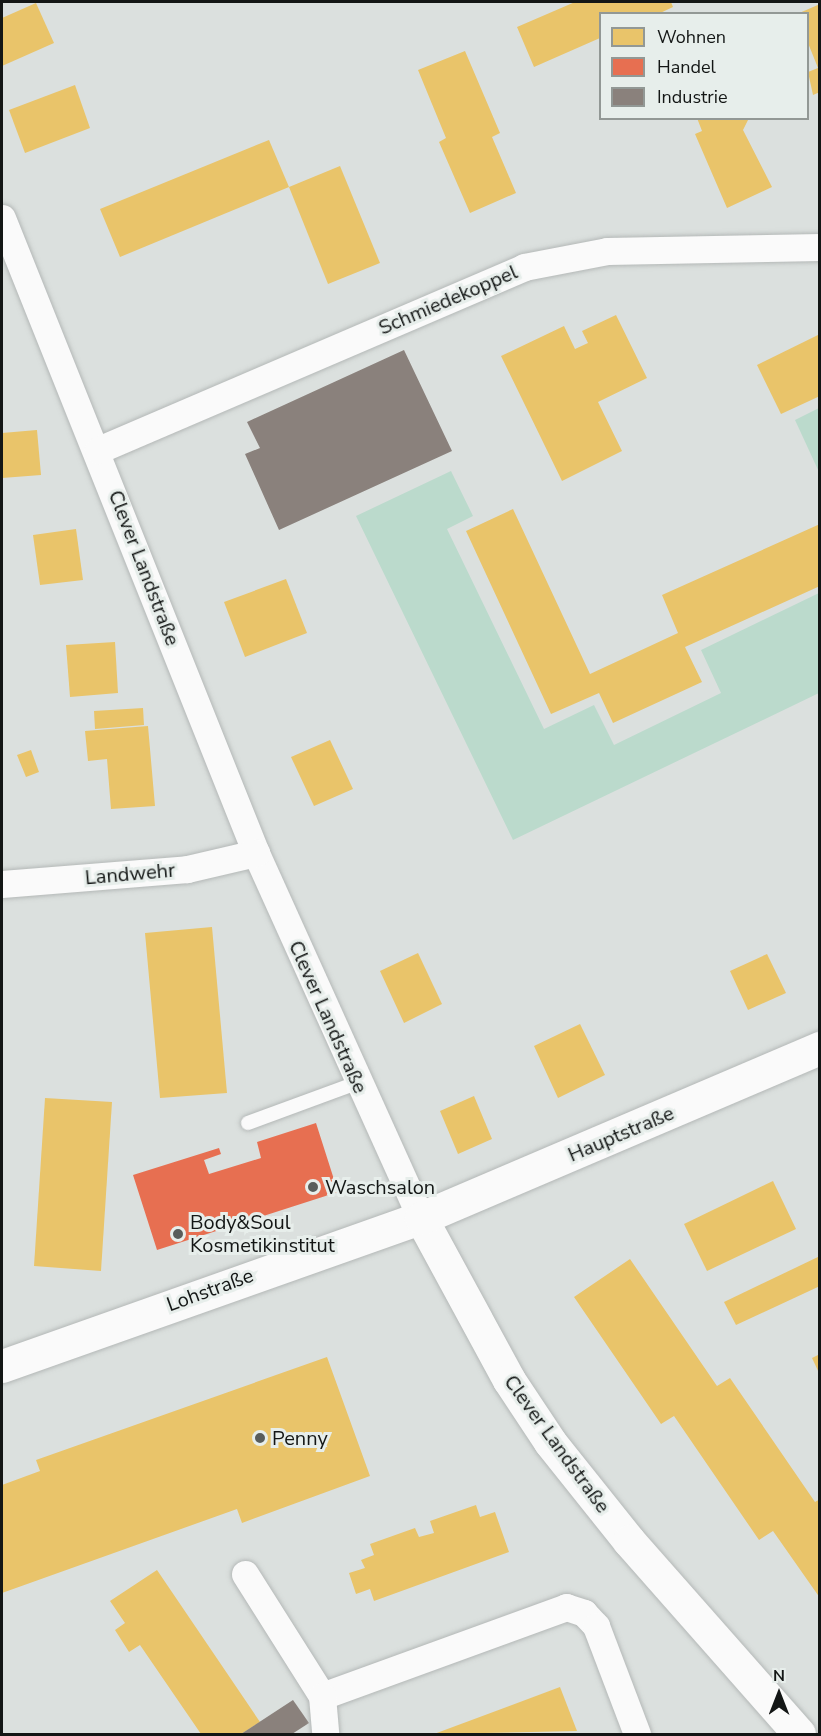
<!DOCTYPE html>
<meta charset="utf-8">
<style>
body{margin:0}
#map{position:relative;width:821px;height:1736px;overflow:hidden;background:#dbe0de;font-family:"Nunito Sans",sans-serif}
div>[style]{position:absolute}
.green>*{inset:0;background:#bbdacc}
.homes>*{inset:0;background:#e9c46a}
.shops>*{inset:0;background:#e76f51}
.industry>*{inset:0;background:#8a817c}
.roads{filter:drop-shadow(0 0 2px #b4b8b7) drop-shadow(0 0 2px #b4b8b7)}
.lane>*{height:14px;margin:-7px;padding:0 7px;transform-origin:7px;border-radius:7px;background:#fafafa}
.street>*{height:27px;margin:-13.5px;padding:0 13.5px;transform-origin:13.5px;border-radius:13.5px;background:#fafafa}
.secondary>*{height:33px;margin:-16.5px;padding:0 16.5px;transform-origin:16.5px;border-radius:16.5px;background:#fafafa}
.dots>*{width:16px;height:16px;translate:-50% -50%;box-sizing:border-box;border:3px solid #e7eeeb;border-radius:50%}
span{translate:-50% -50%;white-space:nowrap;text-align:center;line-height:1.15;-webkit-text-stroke:6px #e7eeeb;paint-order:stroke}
.street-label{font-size:20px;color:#131615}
.poi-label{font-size:20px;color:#131615}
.left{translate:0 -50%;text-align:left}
.frame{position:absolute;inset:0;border:3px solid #131615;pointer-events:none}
.legend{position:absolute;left:599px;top:12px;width:210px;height:108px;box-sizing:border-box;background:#e7eeeb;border:2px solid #929895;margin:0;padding:8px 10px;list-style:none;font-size:18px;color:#131615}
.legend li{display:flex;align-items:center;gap:12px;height:30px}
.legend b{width:30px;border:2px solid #929895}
.north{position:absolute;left:749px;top:1664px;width:60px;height:60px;-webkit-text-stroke:4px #e7eeeb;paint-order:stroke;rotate:0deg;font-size:16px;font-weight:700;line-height:24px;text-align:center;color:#131615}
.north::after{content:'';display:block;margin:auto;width:21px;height:27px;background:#131615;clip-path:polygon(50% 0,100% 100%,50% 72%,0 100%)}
</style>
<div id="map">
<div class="green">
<i style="clip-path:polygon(819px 408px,819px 472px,795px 420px)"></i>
<i style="clip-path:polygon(451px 471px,473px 516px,447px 529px,544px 729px,594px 705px,614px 745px,721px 693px,701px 650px,819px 593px,819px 693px,513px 840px,356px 516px)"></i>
</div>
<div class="homes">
<i style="clip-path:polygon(575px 2px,671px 2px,673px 7px,658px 14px,600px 14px,600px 38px,534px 67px,517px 27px)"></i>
<i style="clip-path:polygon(36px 3px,54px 43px,2px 66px,2px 18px)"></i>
<i style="clip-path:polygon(820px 4px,820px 92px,813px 95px,808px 72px,818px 68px,808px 43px,808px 14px,797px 14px)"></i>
<i style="clip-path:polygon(465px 51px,500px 133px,492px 137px,516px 193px,470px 213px,439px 142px,446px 138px,418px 70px)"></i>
<i style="clip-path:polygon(75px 85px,90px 128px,25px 153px,9px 110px)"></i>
<i style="clip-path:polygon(697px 118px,749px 118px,743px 130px,772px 187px,727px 208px,695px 134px,702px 131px)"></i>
<i style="clip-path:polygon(269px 140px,289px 187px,120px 257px,100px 209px)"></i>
<i style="clip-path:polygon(340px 166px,380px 263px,328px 284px,289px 187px)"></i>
<i style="clip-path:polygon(616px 315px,647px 378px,598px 402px,622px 451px,562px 481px,501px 356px,564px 326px,575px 349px,588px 343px,582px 331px)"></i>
<i style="clip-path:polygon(820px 334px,820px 396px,781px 414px,757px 365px)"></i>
<i style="clip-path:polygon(37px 430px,41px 475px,2px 478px,2px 433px)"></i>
<i style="clip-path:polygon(513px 509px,590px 674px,678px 633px,662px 595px,820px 524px,820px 586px,685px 647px,702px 682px,613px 723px,599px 693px,551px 714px,466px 531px)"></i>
<i style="clip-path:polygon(76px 529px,83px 580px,40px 585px,33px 535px)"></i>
<i style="clip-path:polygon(286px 579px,307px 633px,245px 657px,224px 602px)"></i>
<i style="clip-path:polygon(115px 642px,118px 693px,70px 697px,66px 645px)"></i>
<i style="clip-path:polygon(143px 708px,144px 725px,95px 729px,94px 711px)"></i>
<i style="clip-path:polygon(148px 726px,155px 806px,111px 809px,107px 759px,88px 761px,85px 731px)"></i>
<i style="clip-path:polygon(330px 740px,353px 789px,314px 806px,291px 757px)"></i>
<i style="clip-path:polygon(31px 750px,39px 772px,26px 777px,17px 755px)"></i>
<i style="clip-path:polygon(212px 927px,227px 1093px,160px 1098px,145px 933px)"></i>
<i style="clip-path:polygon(418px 953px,442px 1004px,404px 1023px,380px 971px)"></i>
<i style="clip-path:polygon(767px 954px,786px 993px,748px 1010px,730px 971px)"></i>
<i style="clip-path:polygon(580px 1024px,605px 1075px,558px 1098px,534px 1046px)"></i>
<i style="clip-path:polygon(474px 1096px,492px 1139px,458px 1154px,440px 1111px)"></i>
<i style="clip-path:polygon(45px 1098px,112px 1102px,101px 1271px,34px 1266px)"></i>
<i style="clip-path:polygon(773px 1181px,796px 1229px,707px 1271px,684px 1224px)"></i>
<i style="clip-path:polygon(820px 1256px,820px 1286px,736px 1325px,724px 1302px)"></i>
<i style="clip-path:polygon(630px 1259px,717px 1386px,730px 1378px,815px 1502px,820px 1499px,820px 1598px,773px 1531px,759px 1540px,674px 1416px,661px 1424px,574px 1297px)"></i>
<i style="clip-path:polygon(820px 1354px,820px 1375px,812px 1358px)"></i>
<i style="clip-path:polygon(327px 1357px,370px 1476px,242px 1523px,237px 1509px,2px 1593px,2px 1485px,40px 1471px,36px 1460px)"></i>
<i style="clip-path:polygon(476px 1505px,480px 1517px,495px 1512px,509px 1552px,374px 1601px,370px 1589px,356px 1594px,349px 1573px,365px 1568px,361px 1560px,374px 1555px,370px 1544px,415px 1528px,419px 1537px,434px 1533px,430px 1521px)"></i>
<i style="clip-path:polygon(157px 1570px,260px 1722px,241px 1734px,201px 1734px,140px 1645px,129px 1652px,115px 1630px,125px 1623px,110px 1601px)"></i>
<i style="clip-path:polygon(560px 1687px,577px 1731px,434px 1734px)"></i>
</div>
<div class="shops">
<i style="clip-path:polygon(316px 1123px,338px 1192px,157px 1250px,133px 1175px,219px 1148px,221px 1154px,204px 1160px,209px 1174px,261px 1158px,257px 1142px)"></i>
</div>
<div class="industry">
<i style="clip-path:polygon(404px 350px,452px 451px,279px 530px,245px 454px,260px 448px,247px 422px)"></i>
<i style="clip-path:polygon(293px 1700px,309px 1723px,292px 1734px,241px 1734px)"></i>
</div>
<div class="roads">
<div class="lane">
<i style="left:248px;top:1123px;width:116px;rotate:-20.2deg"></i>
</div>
<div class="street">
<i style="left:2px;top:218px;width:684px;rotate:68.2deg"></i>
<i style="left:256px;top:853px;width:401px;rotate:65.7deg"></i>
<i style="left:98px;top:450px;width:464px;rotate:-23.2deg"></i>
<i style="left:524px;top:267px;width:85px;rotate:-10.9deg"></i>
<i style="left:607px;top:251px;width:213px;rotate:-1.1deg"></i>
<i style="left:2px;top:884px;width:186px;rotate:-4.6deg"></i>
<i style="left:187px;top:869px;width:71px;rotate:-13.1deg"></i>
<i style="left:245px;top:1574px;width:144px;rotate:57.7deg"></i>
<i style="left:322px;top:1696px;width:260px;rotate:-20deg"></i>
<i style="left:566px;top:1607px;width:19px;rotate:18deg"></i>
<i style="left:584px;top:1613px;width:18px;rotate:47deg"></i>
<i style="left:596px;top:1626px;width:116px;rotate:69.2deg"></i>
<i style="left:322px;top:1696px;width:38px;rotate:85deg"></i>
</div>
<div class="secondary">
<i style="left:421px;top:1218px;width:184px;rotate:61.5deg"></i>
<i style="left:509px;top:1380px;width:74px;rotate:56.5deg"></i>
<i style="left:550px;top:1442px;width:127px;rotate:51.4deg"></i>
<i style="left:629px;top:1541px;width:257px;rotate:48.6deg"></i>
<i style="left:2px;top:1366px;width:444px;rotate:-19.5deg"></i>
<i style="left:421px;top:1218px;width:434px;rotate:-23.1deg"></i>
</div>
</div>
<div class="dots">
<i style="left:313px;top:1187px;background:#595d5b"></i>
<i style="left:178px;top:1234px;background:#595d5b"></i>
<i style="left:260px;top:1438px;background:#595d5b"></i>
</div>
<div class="street-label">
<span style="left:448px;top:300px;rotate:-23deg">Schmiedekoppel</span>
<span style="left:144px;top:568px;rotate:69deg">Clever Landstraße</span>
<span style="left:130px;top:874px;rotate:-5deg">Landwehr</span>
<span style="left:328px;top:1017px;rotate:66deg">Clever Landstraße</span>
<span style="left:621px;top:1134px;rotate:-23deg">Hauptstraße</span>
<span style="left:210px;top:1290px;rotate:-20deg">Lohstraße</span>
<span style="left:557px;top:1444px;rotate:54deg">Clever Landstraße</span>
</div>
<div class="poi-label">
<span class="left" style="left:325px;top:1187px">Waschsalon</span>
<span class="left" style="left:190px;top:1234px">Body&amp;Soul<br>Kosmetikinstitut</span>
<span class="left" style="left:272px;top:1438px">Penny</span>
</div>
<div class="frame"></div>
<ul class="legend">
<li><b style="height:16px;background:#e9c46a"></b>Wohnen</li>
<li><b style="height:16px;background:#e76f51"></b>Handel</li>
<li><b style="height:16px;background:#8a817c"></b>Industrie</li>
</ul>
<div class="north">N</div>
</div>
